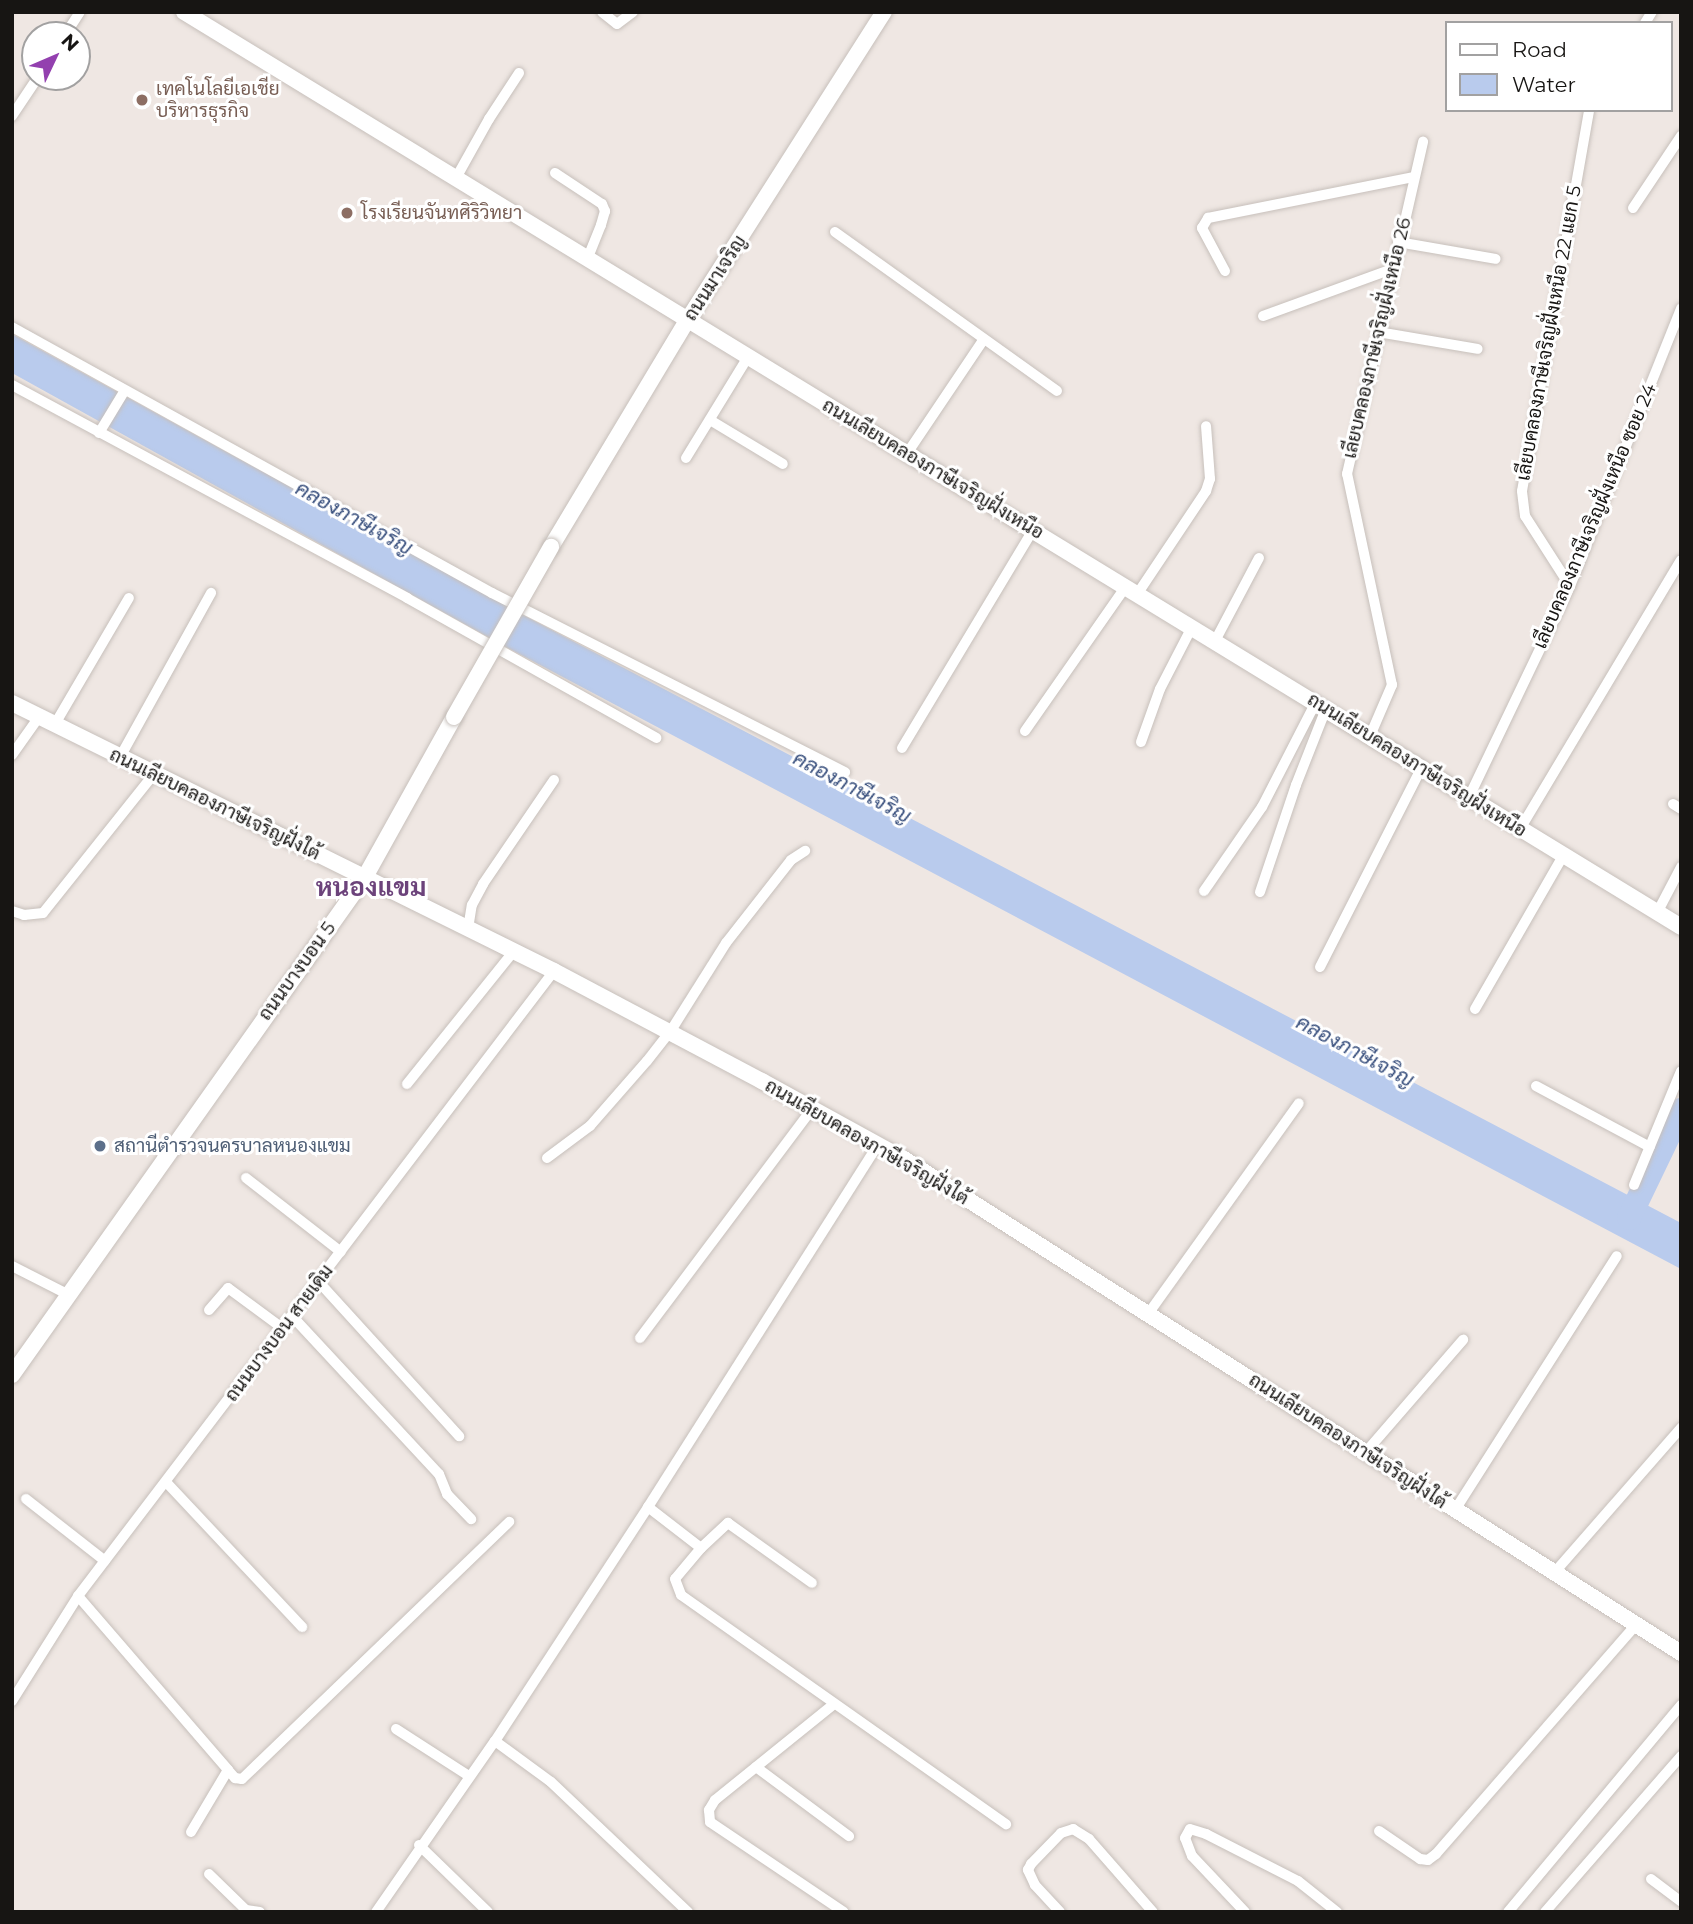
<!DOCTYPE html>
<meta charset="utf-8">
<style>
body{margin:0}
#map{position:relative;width:1693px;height:1924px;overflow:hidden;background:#efe7e3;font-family:Montserrat,Sarabun,sans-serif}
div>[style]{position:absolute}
.water>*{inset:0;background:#b9cbed}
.river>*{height:24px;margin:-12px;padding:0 12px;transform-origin:12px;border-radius:12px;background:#b9cbed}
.roads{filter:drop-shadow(0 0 2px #c7c0bb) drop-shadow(0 0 2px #c7c0bb)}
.street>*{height:10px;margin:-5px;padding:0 5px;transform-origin:5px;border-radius:5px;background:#fff}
.secondary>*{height:16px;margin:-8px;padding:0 8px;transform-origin:8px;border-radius:8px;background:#fff}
.bridges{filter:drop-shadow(0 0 2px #c7c0bb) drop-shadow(0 0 2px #c7c0bb)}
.secondary-bridge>*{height:16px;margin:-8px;padding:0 8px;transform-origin:8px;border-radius:8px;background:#fff}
.dots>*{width:19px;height:19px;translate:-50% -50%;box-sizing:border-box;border:4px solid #fff;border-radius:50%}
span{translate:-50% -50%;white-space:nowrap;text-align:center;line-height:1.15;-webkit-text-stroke:6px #fff;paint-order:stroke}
.education-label{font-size:19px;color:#785e54}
.left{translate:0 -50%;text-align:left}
.street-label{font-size:19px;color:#171513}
.service-label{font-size:19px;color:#4e5e75}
.water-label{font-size:21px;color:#384f7d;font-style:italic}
.district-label{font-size:26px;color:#6c437b;font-weight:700}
.frame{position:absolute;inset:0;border:14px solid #171513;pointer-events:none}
.legend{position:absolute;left:1445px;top:21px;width:228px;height:91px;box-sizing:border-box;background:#fff;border:2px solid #a2a1a1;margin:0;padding:9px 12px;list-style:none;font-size:21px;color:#171513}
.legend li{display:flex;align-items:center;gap:14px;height:35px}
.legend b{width:35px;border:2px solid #a2a1a1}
.north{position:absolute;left:21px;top:21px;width:70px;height:70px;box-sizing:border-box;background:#fff;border:2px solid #a2a1a1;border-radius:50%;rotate:46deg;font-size:19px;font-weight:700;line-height:28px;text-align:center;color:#171513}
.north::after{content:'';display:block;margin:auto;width:24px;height:32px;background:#9340af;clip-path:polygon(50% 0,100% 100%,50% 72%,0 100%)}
</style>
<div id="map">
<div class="water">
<i style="clip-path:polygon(12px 334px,525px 616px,1681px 1223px,1681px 1269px,506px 647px,12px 373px)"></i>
</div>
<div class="river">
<i style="left:1629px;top:1218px;width:120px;rotate:-64.3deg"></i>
</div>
<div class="roads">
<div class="street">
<i style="left:602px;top:12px;width:19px;rotate:39deg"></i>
<i style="left:617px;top:24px;width:20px;rotate:-37deg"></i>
<i style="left:1645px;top:23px;width:13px;rotate:-58deg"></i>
<i style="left:65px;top:35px;width:27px;rotate:-57deg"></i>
<i style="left:12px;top:116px;width:47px;rotate:-56.3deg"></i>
<i style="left:555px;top:173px;width:56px;rotate:33.4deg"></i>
<i style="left:602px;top:204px;width:8px;rotate:67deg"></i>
<i style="left:605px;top:211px;width:15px;rotate:106deg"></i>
<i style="left:601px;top:225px;width:37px;rotate:112deg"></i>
<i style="left:456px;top:178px;width:68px;rotate:-60.8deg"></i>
<i style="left:489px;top:119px;width:55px;rotate:-56.9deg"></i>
<i style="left:1633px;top:208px;width:87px;rotate:-56.3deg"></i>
<i style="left:835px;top:232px;width:273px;rotate:35.6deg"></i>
<i style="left:1398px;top:242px;width:99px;rotate:9.8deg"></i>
<i style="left:1225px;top:271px;width:49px;rotate:-118.1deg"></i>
<i style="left:1202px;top:228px;width:12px;rotate:-59deg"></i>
<i style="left:1208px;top:218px;width:209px;rotate:-11.3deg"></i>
<i style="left:1263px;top:316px;width:137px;rotate:-20deg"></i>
<i style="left:12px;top:327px;width:549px;rotate:28.99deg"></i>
<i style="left:492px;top:593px;width:396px;rotate:26.9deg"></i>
<i style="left:1378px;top:332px;width:101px;rotate:9.6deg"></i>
<i style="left:12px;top:385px;width:449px;rotate:28.3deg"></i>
<i style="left:407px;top:598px;width:286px;rotate:29.3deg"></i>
<i style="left:710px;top:420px;width:85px;rotate:31.1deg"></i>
<i style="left:99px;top:433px;width:50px;rotate:-58.8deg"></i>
<i style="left:908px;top:452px;width:136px;rotate:-56.1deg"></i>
<i style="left:686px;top:458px;width:119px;rotate:-58.5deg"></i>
<i style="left:1570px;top:586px;width:83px;rotate:-122.7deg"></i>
<i style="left:1525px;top:516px;width:25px;rotate:-97deg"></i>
<i style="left:1522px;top:491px;width:387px;rotate:-80deg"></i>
<i style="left:1138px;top:593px;width:123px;rotate:-56.3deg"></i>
<i style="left:1206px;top:491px;width:13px;rotate:-72deg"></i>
<i style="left:1210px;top:479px;width:53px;rotate:-94.3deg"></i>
<i style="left:1215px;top:641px;width:94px;rotate:-62.1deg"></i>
<i style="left:55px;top:724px;width:146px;rotate:-59.6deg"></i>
<i style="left:1025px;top:731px;width:177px;rotate:-55.1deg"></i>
<i style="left:1370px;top:736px;width:56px;rotate:-66.7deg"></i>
<i style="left:1392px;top:685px;width:216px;rotate:-102deg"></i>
<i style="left:1347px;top:474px;width:341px;rotate:-77.1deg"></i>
<i style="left:1141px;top:742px;width:56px;rotate:-70.3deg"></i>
<i style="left:1160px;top:689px;width:70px;rotate:-62.7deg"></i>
<i style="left:902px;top:748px;width:254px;rotate:-59deg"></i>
<i style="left:12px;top:755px;width:47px;rotate:-54.6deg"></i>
<i style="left:119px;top:759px;width:190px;rotate:-61deg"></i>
<i style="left:1469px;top:797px;width:234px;rotate:-64.4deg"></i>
<i style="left:1570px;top:586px;width:299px;rotate:-68.2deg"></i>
<i style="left:1673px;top:804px;width:9px;rotate:32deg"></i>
<i style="left:1520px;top:829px;width:313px;rotate:-59.1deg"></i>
<i style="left:1204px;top:891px;width:102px;rotate:-55.4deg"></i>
<i style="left:1262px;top:807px;width:118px;rotate:-62.8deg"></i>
<i style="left:1260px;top:892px;width:113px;rotate:-71.4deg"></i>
<i style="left:1296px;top:785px;width:82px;rotate:-68.5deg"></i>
<i style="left:12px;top:911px;width:13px;rotate:18deg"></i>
<i style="left:24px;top:915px;width:19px;rotate:-6deg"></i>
<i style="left:43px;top:913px;width:176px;rotate:-51.4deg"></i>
<i style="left:1657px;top:913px;width:52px;rotate:-62.4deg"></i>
<i style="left:468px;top:929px;width:24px;rotate:-81deg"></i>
<i style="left:472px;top:905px;width:24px;rotate:-62deg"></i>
<i style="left:483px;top:884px;width:126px;rotate:-55.7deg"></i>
<i style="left:1320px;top:967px;width:225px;rotate:-63deg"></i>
<i style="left:1475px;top:1009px;width:177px;rotate:-60.1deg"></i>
<i style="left:407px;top:1084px;width:169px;rotate:-51.2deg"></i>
<i style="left:1536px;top:1086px;width:129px;rotate:28.2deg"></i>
<i style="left:547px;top:1158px;width:54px;rotate:-36.7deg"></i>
<i style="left:590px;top:1126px;width:86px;rotate:-48.8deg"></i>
<i style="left:647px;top:1061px;width:37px;rotate:-52deg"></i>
<i style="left:670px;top:1032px;width:105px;rotate:-57.8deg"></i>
<i style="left:726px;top:943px;width:105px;rotate:-51.9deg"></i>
<i style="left:791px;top:860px;width:17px;rotate:-33deg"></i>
<i style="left:246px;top:1178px;width:120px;rotate:37.9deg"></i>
<i style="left:1634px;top:1185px;width:123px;rotate:-67.6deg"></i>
<i style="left:12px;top:1266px;width:64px;rotate:27deg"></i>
<i style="left:318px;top:1281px;width:210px;rotate:47.7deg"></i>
<i style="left:209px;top:1310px;width:29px;rotate:-49deg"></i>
<i style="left:228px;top:1288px;width:67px;rotate:36.5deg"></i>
<i style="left:1148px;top:1314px;width:259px;rotate:-54.4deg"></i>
<i style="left:292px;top:1316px;width:216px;rotate:47.1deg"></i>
<i style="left:439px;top:1474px;width:22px;rotate:68deg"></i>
<i style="left:447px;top:1494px;width:35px;rotate:46deg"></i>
<i style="left:640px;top:1338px;width:288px;rotate:-53.1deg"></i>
<i style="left:1365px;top:1453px;width:150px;rotate:-49.1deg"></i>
<i style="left:166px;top:1482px;width:199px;rotate:46.8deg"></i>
<i style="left:26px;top:1499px;width:100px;rotate:38.1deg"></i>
<i style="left:648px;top:1507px;width:67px;rotate:37.7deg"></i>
<i style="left:701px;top:1548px;width:40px;rotate:130deg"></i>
<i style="left:675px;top:1579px;width:17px;rotate:69deg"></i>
<i style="left:681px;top:1595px;width:398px;rotate:35.2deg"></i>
<i style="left:1455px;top:1510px;width:301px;rotate:-57.5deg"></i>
<i style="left:701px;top:1548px;width:37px;rotate:-43deg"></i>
<i style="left:728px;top:1523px;width:103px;rotate:35.5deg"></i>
<i style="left:1554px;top:1573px;width:193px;rotate:-48.8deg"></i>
<i style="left:78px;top:1596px;width:230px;rotate:49.2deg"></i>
<i style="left:228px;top:1770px;width:11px;rotate:49deg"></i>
<i style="left:235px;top:1778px;width:7px;rotate:8deg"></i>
<i style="left:242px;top:1779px;width:371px;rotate:-43.9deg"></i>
<i style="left:12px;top:1701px;width:124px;rotate:-57.8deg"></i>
<i style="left:78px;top:1596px;width:786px;rotate:-52.71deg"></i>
<i style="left:834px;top:1704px;width:153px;rotate:141.1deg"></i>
<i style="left:715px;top:1800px;width:12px;rotate:121deg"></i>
<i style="left:709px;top:1810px;width:12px;rotate:85deg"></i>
<i style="left:710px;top:1822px;width:161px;rotate:33.9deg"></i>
<i style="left:396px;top:1729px;width:87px;rotate:32.8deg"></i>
<i style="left:495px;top:1741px;width:69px;rotate:36.2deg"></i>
<i style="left:551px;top:1782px;width:189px;rotate:43.5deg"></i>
<i style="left:756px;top:1767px;width:116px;rotate:36.6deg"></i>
<i style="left:1379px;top:1831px;width:50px;rotate:34.3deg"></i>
<i style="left:1420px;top:1859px;width:8px;rotate:7deg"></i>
<i style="left:1428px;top:1860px;width:10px;rotate:-37deg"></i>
<i style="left:1436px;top:1854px;width:304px;rotate:-48.9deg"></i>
<i style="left:191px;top:1832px;width:72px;rotate:-59.2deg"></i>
<i style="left:419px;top:1845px;width:96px;rotate:44.2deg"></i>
<i style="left:209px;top:1874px;width:52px;rotate:44.2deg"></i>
<i style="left:246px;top:1910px;width:14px;rotate:8deg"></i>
<i style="left:1651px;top:1879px;width:38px;rotate:37deg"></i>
<i style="left:376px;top:1912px;width:208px;rotate:-55.2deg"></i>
<i style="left:495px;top:1741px;width:280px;rotate:-56.8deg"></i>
<i style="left:648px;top:1507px;width:429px;rotate:-57.6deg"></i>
<i style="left:1060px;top:1912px;width:37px;rotate:-133deg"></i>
<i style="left:1035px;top:1885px;width:17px;rotate:-115deg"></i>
<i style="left:1028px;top:1870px;width:7px;rotate:-63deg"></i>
<i style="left:1031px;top:1864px;width:43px;rotate:-45.9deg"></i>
<i style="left:1061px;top:1833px;width:13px;rotate:-18deg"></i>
<i style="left:1073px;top:1829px;width:19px;rotate:32deg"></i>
<i style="left:1089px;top:1839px;width:97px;rotate:48.8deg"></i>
<i style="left:1245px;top:1912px;width:77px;rotate:-133.4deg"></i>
<i style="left:1192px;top:1856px;width:19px;rotate:-111deg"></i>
<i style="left:1185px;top:1838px;width:10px;rotate:-61deg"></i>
<i style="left:1190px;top:1829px;width:17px;rotate:17deg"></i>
<i style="left:1206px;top:1834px;width:103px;rotate:27.1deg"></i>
<i style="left:1298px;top:1881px;width:50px;rotate:38.5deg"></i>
<i style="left:1508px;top:1912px;width:270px;rotate:-50.1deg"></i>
<i style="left:1545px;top:1912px;width:207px;rotate:-48.9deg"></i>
</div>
<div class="secondary">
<i style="left:184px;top:12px;width:1754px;rotate:31.43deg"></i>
<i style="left:551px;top:547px;width:264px;rotate:-59deg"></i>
<i style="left:687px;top:321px;width:366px;rotate:-57.5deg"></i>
<i style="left:12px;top:703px;width:605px;rotate:26.31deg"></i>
<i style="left:554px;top:971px;width:235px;rotate:27.9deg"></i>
<i style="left:762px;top:1081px;width:162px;rotate:28.8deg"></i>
<i style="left:904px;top:1159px;width:921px;rotate:32.45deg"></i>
<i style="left:12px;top:1375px;width:610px;rotate:-54.67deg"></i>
<i style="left:365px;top:877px;width:183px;rotate:-60.9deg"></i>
</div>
</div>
<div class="bridges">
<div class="secondary-bridge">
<i style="left:454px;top:717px;width:196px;rotate:-60.3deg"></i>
</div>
</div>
<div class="dots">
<i style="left:142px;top:100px;background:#8d6e63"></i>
<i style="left:347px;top:213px;background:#8d6e63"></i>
<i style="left:100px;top:1146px;background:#5c6f8a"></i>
</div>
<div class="education-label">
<span class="left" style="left:156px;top:100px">เทคโนโลยีเอเชีย<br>บริหารธุรกิจ</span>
<span class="left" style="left:361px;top:213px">โรงเรียนจันทศิริวิทยา</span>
</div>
<div class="street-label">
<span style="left:715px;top:278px;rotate:-57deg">ถนนมาเจริญ</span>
<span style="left:1549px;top:333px;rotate:-80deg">เลียบคลองภาษีเจริญฝั่งเหนือ 22 แยก 5</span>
<span style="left:1377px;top:338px;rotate:-77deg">เลียบคลองภาษีเจริญฝั่งเหนือ 26</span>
<span style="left:933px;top:469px;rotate:31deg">ถนนเลียบคลองภาษีเจริญฝั่งเหนือ</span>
<span style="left:1595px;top:516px;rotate:-67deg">เลียบคลองภาษีเจริญฝั่งเหนือ ซอย 24</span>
<span style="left:1417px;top:765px;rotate:32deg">ถนนเลียบคลองภาษีเจริญฝั่งเหนือ</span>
<span style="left:215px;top:804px;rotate:26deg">ถนนเลียบคลองภาษีเจริญฝั่งใต้</span>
<span style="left:297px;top:971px;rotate:-54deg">ถนนบางบอน 5</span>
<span style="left:867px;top:1142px;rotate:30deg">ถนนเลียบคลองภาษีเจริญฝั่งใต้</span>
<span style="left:279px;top:1333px;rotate:-53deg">ถนนบางบอน สายเดิม</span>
<span style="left:1348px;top:1441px;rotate:33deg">ถนนเลียบคลองภาษีเจริญฝั่งใต้</span>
</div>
<div class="service-label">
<span class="left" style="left:114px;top:1146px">สถานีตำรวจนครบาลหนองแขม</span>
</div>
<div class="water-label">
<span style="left:354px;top:518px;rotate:29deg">คลองภาษีเจริญ</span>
<span style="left:852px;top:787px;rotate:28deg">คลองภาษีเจริญ</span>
<span style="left:1355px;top:1051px;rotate:28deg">คลองภาษีเจริญ</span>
</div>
<div class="district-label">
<span style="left:371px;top:888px">หนองแขม</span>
</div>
<div class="frame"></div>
<ul class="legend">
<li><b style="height:9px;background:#fff"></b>Road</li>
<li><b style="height:19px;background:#b9cbed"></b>Water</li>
</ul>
<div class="north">N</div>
</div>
